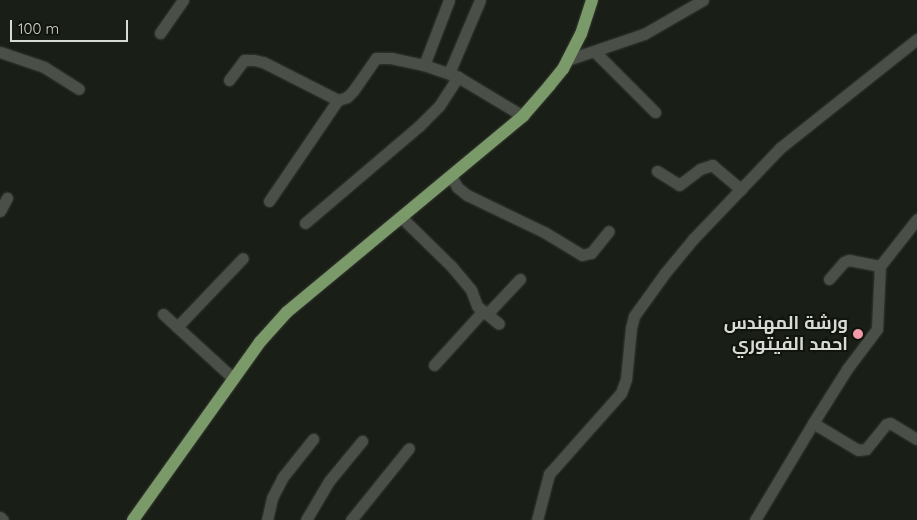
<!DOCTYPE html>
<meta charset="utf-8">
<style>
body{margin:0}
#map{position:relative;width:917px;height:520px;overflow:hidden;background:#191e16;font-family:Quicksand,Cairo,sans-serif}
div>[style]{position:absolute}
.roads{filter:drop-shadow(0 0 1px #373a35) drop-shadow(0 0 1px #373a35)}
.minor>*{height:11px;margin:-5.5px;padding:0 5.5px;transform-origin:5.5px;border-radius:5.5px;background:#4a4f47}
.major>*{height:12px;margin:-6px;padding:0 6px;transform-origin:6px;border-radius:6px;background:#7b9a69}
.dots>*{width:14px;height:14px;translate:-50% -50%;box-sizing:border-box;border:2px solid #10140d;border-radius:50%}
span{translate:-50% -50%;white-space:nowrap;text-align:center;line-height:1.15;-webkit-text-stroke:4px #10140d;paint-order:stroke}
.poi-label{font-size:18px;color:#d7dad5;font-weight:700}
.right{translate:-100% -50%;text-align:right}
.scale{position:absolute;left:10px;top:20px;width:118px;height:22px;box-sizing:border-box;border:2px solid #d7dad5;border-top:0;padding-left:6px;font-size:15px;line-height:18px;white-space:nowrap;color:#d7dad5;-webkit-text-stroke:4px #10140d;paint-order:stroke}
</style>
<div id="map">
<div class="roads">
<div class="minor">
<i style="left:449px;top:0;width:70px;rotate:111deg"></i>
<i style="left:424px;top:65px;width:36px;rotate:19deg"></i>
<i style="left:458px;top:77px;width:76px;rotate:31deg"></i>
<i style="left:160px;top:33px;width:40px;rotate:-55.1deg"></i>
<i style="left:0;top:52px;width:46px;rotate:18.8deg"></i>
<i style="left:44px;top:67px;width:41px;rotate:32.2deg"></i>
<i style="left:595px;top:52px;width:85px;rotate:45deg"></i>
<i style="left:567px;top:60px;width:81px;rotate:-18.7deg"></i>
<i style="left:644px;top:34px;width:68px;rotate:-30deg"></i>
<i style="left:449px;top:73px;width:79px;rotate:-67deg"></i>
<i style="left:229px;top:80px;width:25px;rotate:-53deg"></i>
<i style="left:244px;top:60px;width:10px"></i>
<i style="left:254px;top:60px;width:9px;rotate:13deg"></i>
<i style="left:263px;top:62px;width:84px;rotate:26.9deg"></i>
<i style="left:338px;top:100px;width:9px;rotate:-18deg"></i>
<i style="left:347px;top:97px;width:8px;rotate:-45deg"></i>
<i style="left:353px;top:91px;width:40px;rotate:-55.1deg"></i>
<i style="left:376px;top:58px;width:15px"></i>
<i style="left:391px;top:58px;width:34px;rotate:12deg"></i>
<i style="left:657px;top:171px;width:26px;rotate:32deg"></i>
<i style="left:679px;top:185px;width:26px;rotate:-37deg"></i>
<i style="left:700px;top:169px;width:13px;rotate:-18deg"></i>
<i style="left:712px;top:165px;width:38px;rotate:40deg"></i>
<i style="left:451px;top:176px;width:13px;rotate:61deg"></i>
<i style="left:457px;top:187px;width:13px;rotate:39deg"></i>
<i style="left:467px;top:195px;width:85px;rotate:25.7deg"></i>
<i style="left:544px;top:232px;width:44px;rotate:31.2deg"></i>
<i style="left:582px;top:255px;width:9px;rotate:-13deg"></i>
<i style="left:591px;top:253px;width:28px;rotate:-51deg"></i>
<i style="left:269px;top:201px;width:122px;rotate:-55.7deg"></i>
<i style="left:0;top:211px;width:15px;rotate:-62deg"></i>
<i style="left:401px;top:217px;width:71px;rotate:44.4deg"></i>
<i style="left:452px;top:267px;width:30px;rotate:50deg"></i>
<i style="left:471px;top:290px;width:17px;rotate:69deg"></i>
<i style="left:477px;top:306px;width:28px;rotate:39deg"></i>
<i style="left:305px;top:223px;width:150px;rotate:-40.4deg"></i>
<i style="left:419px;top:126px;width:28px;rotate:-45deg"></i>
<i style="left:439px;top:106px;width:35px;rotate:-57deg"></i>
<i style="left:829px;top:279px;width:23px;rotate:-49deg"></i>
<i style="left:844px;top:262px;width:5px;rotate:-22deg"></i>
<i style="left:849px;top:260px;width:32px;rotate:11deg"></i>
<i style="left:880px;top:266px;width:60px;rotate:-51.8deg"></i>
<i style="left:163px;top:314px;width:96px;rotate:42.5deg"></i>
<i style="left:487px;top:314px;width:48px;rotate:-46.7deg"></i>
<i style="left:177px;top:327px;width:95px;rotate:-46.3deg"></i>
<i style="left:434px;top:365px;width:73px;rotate:-47.8deg"></i>
<i style="left:813px;top:423px;width:64px;rotate:-57.8deg"></i>
<i style="left:847px;top:369px;width:50px;rotate:-53.1deg"></i>
<i style="left:877px;top:329px;width:63px;rotate:-87.3deg"></i>
<i style="left:0;top:517px;width:4px;rotate:45deg"></i>
<i style="left:267px;top:520px;width:23px;rotate:-77deg"></i>
<i style="left:272px;top:498px;width:22px;rotate:-63deg"></i>
<i style="left:282px;top:478px;width:50px;rotate:-51.5deg"></i>
<i style="left:306px;top:520px;width:45px;rotate:-59.5deg"></i>
<i style="left:329px;top:481px;width:52px;rotate:-50.5deg"></i>
<i style="left:351px;top:520px;width:92px;rotate:-51.1deg"></i>
<i style="left:537px;top:520px;width:48px;rotate:-75.4deg"></i>
<i style="left:549px;top:474px;width:108px;rotate:-48.4deg"></i>
<i style="left:621px;top:393px;width:15px;rotate:-70deg"></i>
<i style="left:626px;top:379px;width:51px;rotate:-84.4deg"></i>
<i style="left:631px;top:328px;width:12px;rotate:-76deg"></i>
<i style="left:634px;top:316px;width:53px;rotate:-54.2deg"></i>
<i style="left:665px;top:273px;width:45px;rotate:-50.4deg"></i>
<i style="left:694px;top:238px;width:124px;rotate:-46.3deg"></i>
<i style="left:780px;top:148px;width:175px;rotate:-38.5deg"></i>
<i style="left:755px;top:520px;width:113px;rotate:-59.1deg"></i>
<i style="left:813px;top:423px;width:52px;rotate:31deg"></i>
<i style="left:858px;top:450px;width:8px;rotate:-7deg"></i>
<i style="left:866px;top:449px;width:32px;rotate:-51deg"></i>
<i style="left:886px;top:424px;width:4px;rotate:-14deg"></i>
<i style="left:890px;top:423px;width:31px;rotate:31deg"></i>
</div>
<div class="major">
<i style="left:133px;top:520px;width:219px;rotate:-54.5deg"></i>
<i style="left:260px;top:342px;width:40px;rotate:-48deg"></i>
<i style="left:287px;top:312px;width:307px;rotate:-39.7deg"></i>
<i style="left:523px;top:116px;width:40px;rotate:-49deg"></i>
<i style="left:549px;top:86px;width:22px;rotate:-51deg"></i>
<i style="left:563px;top:69px;width:39px;rotate:-63deg"></i>
<i style="left:581px;top:34px;width:36px;rotate:-72deg"></i>
</div>
</div>
<div class="dots">
<i style="left:858px;top:334px;background:#f39aa8"></i>
</div>
<div class="poi-label">
<span class="right" style="left:848px;top:334px">ورشة المهندس<br>احمد الفيتوري</span>
</div>
<div class="scale">100 m</div>
</div>
